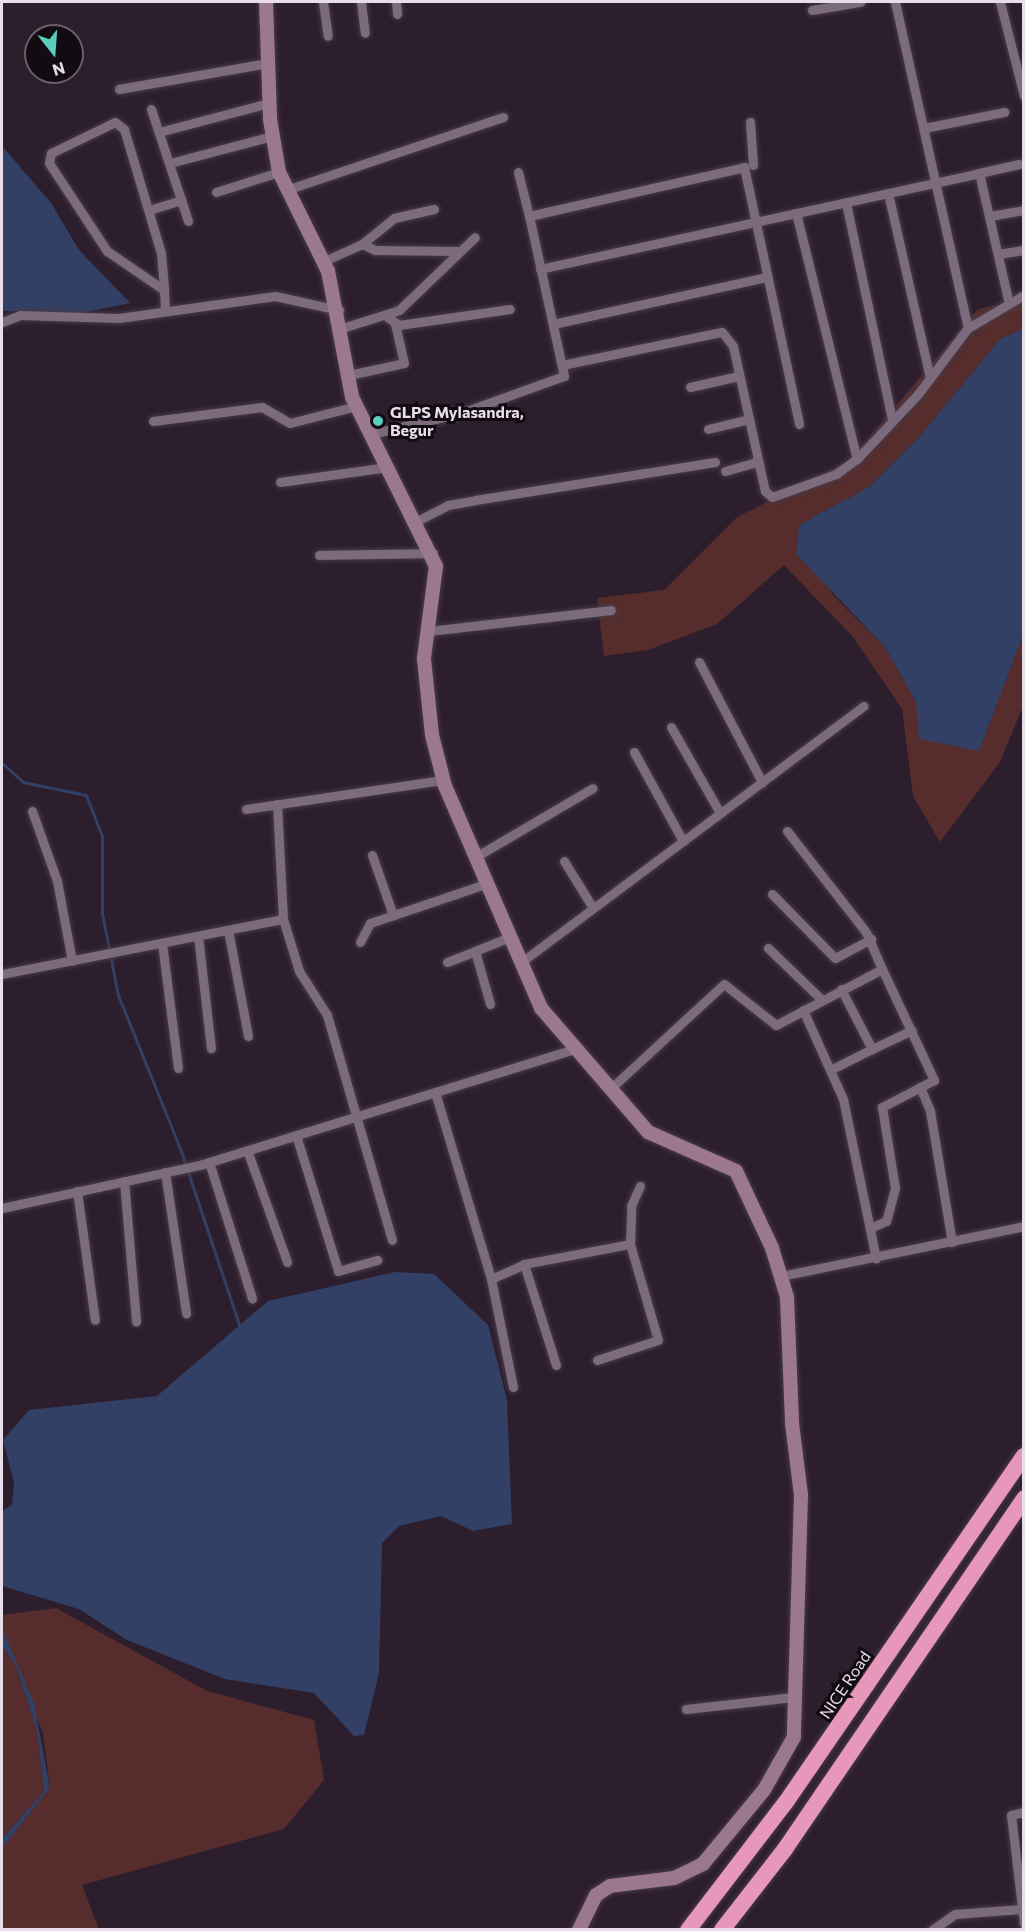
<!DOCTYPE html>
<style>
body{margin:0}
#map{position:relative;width:1025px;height:1931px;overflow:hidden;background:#2d1e2e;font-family:Commissioner,sans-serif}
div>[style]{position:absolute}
.green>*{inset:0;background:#562d2c}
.water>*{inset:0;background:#324065}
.stream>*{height:3px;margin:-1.5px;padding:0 1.5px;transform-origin:1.5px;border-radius:1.5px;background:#324065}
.roads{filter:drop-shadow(0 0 2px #483b49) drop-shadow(0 0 2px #483b49)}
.street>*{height:9px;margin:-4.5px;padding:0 4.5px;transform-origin:4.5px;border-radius:4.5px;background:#7c6a7d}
.secondary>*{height:14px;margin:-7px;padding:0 7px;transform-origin:7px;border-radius:7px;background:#9c788f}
.highway>*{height:16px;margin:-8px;padding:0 8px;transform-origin:8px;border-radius:8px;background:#e798ba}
.dots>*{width:16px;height:16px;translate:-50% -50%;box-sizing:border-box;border:3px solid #120b12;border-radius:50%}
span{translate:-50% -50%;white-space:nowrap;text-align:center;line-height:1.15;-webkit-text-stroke:6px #120b12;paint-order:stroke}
.poi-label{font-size:16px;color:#e8dee9;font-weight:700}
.left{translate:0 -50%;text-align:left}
.street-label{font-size:16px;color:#e8dee9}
.frame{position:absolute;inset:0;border:3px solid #e8dee9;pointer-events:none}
.north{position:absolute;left:24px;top:24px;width:60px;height:60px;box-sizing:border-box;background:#120b12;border:2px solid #685f68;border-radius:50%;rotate:163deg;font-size:16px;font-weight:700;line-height:24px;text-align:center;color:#e8dee9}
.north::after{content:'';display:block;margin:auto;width:21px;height:27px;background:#5acebd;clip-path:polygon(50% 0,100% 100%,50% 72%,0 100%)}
</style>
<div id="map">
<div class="green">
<i style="clip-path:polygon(1023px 299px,1023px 329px,1000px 339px,921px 435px,869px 487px,799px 525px,832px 594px,885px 647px,916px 702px,979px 751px,1023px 635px,1023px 706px,1000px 762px,940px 842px,913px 796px,902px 709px,853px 637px,784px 565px,717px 624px,648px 650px,604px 656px,597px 598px,664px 590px,737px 517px,849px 461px,978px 309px)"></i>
<i style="clip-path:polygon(56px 1608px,207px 1691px,314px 1720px,324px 1780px,284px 1829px,82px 1885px,99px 1929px,2px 1929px,2px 1848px,50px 1788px,43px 1734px,2px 1628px,2px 1615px)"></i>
<i style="clip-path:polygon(2px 1646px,16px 1666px,37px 1731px,44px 1791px,2px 1839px)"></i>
</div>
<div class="water">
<i style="clip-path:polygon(2px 146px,51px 203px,79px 250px,130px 303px,82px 313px,2px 311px)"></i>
<i style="clip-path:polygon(1023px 329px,1023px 635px,979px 751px,919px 739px,916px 702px,885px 647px,796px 554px,799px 525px,869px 487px,921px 435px,1000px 339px)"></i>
<i style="clip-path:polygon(395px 1272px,434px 1274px,488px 1325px,507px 1400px,512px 1524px,473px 1531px,441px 1516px,399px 1526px,382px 1543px,379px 1673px,364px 1735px,354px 1736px,314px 1693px,225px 1679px,127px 1640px,79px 1609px,2px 1586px,2px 1511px,12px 1505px,14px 1483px,3px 1440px,29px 1410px,157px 1396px,268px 1301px)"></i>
<i style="clip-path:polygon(2px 1628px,34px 1703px,50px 1788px,2px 1848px,2px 1839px,44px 1791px,37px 1731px,16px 1666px,2px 1646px)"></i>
</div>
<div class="stream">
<i style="left:2px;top:763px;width:28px;rotate:42deg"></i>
<i style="left:23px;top:782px;width:64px;rotate:11.7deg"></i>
<i style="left:86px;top:795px;width:44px;rotate:68.7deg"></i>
<i style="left:102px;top:836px;width:77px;rotate:90deg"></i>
<i style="left:102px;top:913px;width:84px;rotate:79deg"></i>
<i style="left:118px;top:995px;width:168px;rotate:68deg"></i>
<i style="left:181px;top:1151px;width:186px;rotate:71.5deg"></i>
</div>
<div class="roads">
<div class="street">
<i style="left:323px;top:2px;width:34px;rotate:82deg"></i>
<i style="left:361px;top:2px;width:31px;rotate:83deg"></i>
<i style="left:396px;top:2px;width:12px;rotate:85deg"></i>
<i style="left:895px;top:2px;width:334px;rotate:77.4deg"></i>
<i style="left:1000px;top:2px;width:97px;rotate:75.7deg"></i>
<i style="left:812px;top:10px;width:49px;rotate:-9.5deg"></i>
<i style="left:119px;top:89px;width:151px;rotate:-9.9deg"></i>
<i style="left:151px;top:109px;width:118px;rotate:71.7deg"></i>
<i style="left:750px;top:122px;width:43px;rotate:86deg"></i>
<i style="left:924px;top:128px;width:82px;rotate:-11.3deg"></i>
<i style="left:159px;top:132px;width:114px;rotate:-14.8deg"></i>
<i style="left:170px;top:163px;width:106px;rotate:-14.8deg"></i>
<i style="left:518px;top:172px;width:45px;rotate:76deg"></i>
<i style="left:979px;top:173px;width:41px;rotate:-12.7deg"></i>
<i style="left:286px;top:190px;width:229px;rotate:-18.6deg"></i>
<i style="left:216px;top:192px;width:66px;rotate:-17.6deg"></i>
<i style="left:888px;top:193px;width:190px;rotate:77.2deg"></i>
<i style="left:846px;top:203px;width:221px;rotate:78deg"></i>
<i style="left:149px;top:210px;width:34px;rotate:-17deg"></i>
<i style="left:796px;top:213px;width:253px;rotate:76.1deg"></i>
<i style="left:990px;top:216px;width:35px;rotate:-10deg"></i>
<i style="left:362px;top:244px;width:14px;rotate:25deg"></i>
<i style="left:375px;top:250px;width:82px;rotate:0.7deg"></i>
<i style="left:998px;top:254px;width:26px;rotate:-9deg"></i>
<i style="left:324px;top:261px;width:42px;rotate:-24.1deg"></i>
<i style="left:362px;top:244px;width:41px;rotate:-39.1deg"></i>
<i style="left:394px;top:218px;width:41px;rotate:-12.7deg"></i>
<i style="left:540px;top:269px;width:449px;rotate:-12.3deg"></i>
<i style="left:979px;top:173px;width:130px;rotate:77.1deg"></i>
<i style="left:164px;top:290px;width:69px;rotate:-145.6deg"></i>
<i style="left:107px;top:251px;width:105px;rotate:-123.4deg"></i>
<i style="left:49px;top:163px;width:10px;rotate:-79deg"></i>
<i style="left:51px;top:153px;width:71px;rotate:-25.8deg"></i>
<i style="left:115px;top:122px;width:11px;rotate:38deg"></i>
<i style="left:124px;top:129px;width:129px;rotate:73.4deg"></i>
<i style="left:161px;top:253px;width:37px;rotate:85deg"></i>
<i style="left:164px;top:290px;width:18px;rotate:87deg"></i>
<i style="left:385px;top:315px;width:17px;rotate:36deg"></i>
<i style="left:399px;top:325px;width:112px;rotate:-8.2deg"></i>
<i style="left:2px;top:322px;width:19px;rotate:-21deg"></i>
<i style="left:20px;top:315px;width:99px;rotate:1.7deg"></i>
<i style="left:119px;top:318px;width:158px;rotate:-8deg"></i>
<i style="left:275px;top:296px;width:66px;rotate:12.3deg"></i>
<i style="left:553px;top:324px;width:218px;rotate:-12.4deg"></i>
<i style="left:342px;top:328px;width:60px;rotate:-17.5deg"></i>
<i style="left:399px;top:310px;width:105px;rotate:-43.8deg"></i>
<i style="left:562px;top:365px;width:163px;rotate:-11.7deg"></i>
<i style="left:722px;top:332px;width:18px;rotate:52deg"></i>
<i style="left:733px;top:346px;width:148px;rotate:77.6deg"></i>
<i style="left:765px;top:491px;width:9px;rotate:41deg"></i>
<i style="left:772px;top:497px;width:68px;rotate:-19.8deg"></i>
<i style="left:836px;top:474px;width:26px;rotate:-36deg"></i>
<i style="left:857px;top:459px;width:89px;rotate:-46.8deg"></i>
<i style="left:918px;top:394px;width:83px;rotate:-52.9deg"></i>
<i style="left:968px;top:328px;width:65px;rotate:-30.5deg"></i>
<i style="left:349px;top:375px;width:56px;rotate:-12.3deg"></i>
<i style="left:404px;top:363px;width:40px;rotate:-103deg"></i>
<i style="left:690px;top:387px;width:50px;rotate:-12.7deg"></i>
<i style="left:153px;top:421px;width:110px;rotate:-7.3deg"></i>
<i style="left:262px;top:407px;width:32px;rotate:30deg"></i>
<i style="left:290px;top:423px;width:68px;rotate:-14.4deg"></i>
<i style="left:708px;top:429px;width:42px;rotate:-13.7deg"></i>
<i style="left:371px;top:434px;width:92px;rotate:-13.1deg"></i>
<i style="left:461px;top:413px;width:109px;rotate:-19.8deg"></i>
<i style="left:564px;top:376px;width:164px;rotate:-102.3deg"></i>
<i style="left:529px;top:216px;width:221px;rotate:-12.8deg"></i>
<i style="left:744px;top:167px;width:263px;rotate:77.9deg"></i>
<i style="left:725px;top:471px;width:35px;rotate:-16deg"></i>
<i style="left:280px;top:482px;width:109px;rotate:-7.9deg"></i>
<i style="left:417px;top:521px;width:35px;rotate:-27deg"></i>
<i style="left:448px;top:505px;width:27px;rotate:-10deg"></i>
<i style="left:475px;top:500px;width:243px;rotate:-9deg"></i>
<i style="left:319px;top:555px;width:114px;rotate:-1deg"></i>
<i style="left:429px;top:631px;width:183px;rotate:-6.6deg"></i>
<i style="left:699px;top:662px;width:136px;rotate:62.3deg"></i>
<i style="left:671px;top:727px;width:99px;rotate:60.3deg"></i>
<i style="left:634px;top:752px;width:102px;rotate:61.2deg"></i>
<i style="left:277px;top:804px;width:115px;rotate:87deg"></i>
<i style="left:283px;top:919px;width:54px;rotate:72.9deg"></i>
<i style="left:299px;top:971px;width:52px;rotate:57.5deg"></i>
<i style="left:327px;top:1015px;width:234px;rotate:73.9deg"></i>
<i style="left:246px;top:809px;width:199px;rotate:-8.4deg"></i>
<i style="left:32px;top:811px;width:74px;rotate:70.3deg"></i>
<i style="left:57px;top:881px;width:81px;rotate:79.4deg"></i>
<i style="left:787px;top:831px;width:128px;rotate:52deg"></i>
<i style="left:866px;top:932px;width:40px;rotate:66.6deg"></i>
<i style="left:372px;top:855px;width:64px;rotate:70.7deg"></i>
<i style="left:477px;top:856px;width:134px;rotate:-30.4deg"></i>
<i style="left:564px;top:861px;width:55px;rotate:58.3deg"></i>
<i style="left:772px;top:894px;width:90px;rotate:45.5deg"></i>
<i style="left:835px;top:958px;width:41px;rotate:-27.8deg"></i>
<i style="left:228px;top:930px;width:108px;rotate:79.3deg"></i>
<i style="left:198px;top:936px;width:113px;rotate:83.4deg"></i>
<i style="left:360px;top:942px;width:21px;rotate:-62deg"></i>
<i style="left:370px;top:923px;width:125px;rotate:-18.7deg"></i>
<i style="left:162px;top:943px;width:126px;rotate:82.7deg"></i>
<i style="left:768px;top:948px;width:75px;rotate:43.9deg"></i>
<i style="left:447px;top:962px;width:30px;rotate:-21deg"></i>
<i style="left:520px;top:963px;width:429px;rotate:-36.8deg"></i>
<i style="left:2px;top:974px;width:286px;rotate:-11.1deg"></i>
<i style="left:841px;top:989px;width:68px;rotate:62.7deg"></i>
<i style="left:872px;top:1049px;width:44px;rotate:-25.4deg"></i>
<i style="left:490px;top:1004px;width:55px;rotate:-105.8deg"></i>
<i style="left:475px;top:951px;width:38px;rotate:-22deg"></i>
<i style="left:803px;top:1010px;width:98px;rotate:65.8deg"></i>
<i style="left:843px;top:1099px;width:163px;rotate:78.3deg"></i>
<i style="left:832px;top:1069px;width:45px;rotate:-26.6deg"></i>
<i style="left:920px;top:1087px;width:26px;rotate:67deg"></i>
<i style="left:930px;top:1111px;width:133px;rotate:80.5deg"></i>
<i style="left:609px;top:1090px;width:156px;rotate:-42.7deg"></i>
<i style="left:724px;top:984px;width:66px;rotate:38.3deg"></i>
<i style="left:776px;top:1025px;width:120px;rotate:-27.8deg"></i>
<i style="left:882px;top:969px;width:123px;rotate:64.9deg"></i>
<i style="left:934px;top:1080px;width:59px;rotate:152.6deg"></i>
<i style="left:882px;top:1107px;width:82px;rotate:80.9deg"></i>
<i style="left:895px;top:1188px;width:34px;rotate:105deg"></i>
<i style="left:886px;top:1221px;width:17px;rotate:156deg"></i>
<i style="left:435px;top:1092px;width:195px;rotate:73.3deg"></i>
<i style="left:296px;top:1135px;width:142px;rotate:72.8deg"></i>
<i style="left:338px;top:1271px;width:41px;rotate:-15.8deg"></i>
<i style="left:247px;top:1150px;width:119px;rotate:70.3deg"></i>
<i style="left:209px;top:1162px;width:143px;rotate:72.5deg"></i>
<i style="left:165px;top:1172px;width:143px;rotate:81.5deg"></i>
<i style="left:124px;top:1181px;width:141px;rotate:85.1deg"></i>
<i style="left:77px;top:1191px;width:130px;rotate:82.1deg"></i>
<i style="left:2px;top:1208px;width:206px;rotate:-12.3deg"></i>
<i style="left:203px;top:1164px;width:389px;rotate:-17.2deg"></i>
<i style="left:524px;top:1264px;width:108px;rotate:-10.7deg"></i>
<i style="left:781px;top:1276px;width:248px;rotate:-11.6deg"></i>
<i style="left:597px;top:1360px;width:64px;rotate:-18.2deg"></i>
<i style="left:658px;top:1340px;width:100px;rotate:-106.3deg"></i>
<i style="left:630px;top:1244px;width:38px;rotate:-88deg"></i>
<i style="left:631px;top:1206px;width:22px;rotate:-66deg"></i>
<i style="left:513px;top:1387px;width:110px;rotate:-101.5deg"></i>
<i style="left:491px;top:1279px;width:36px;rotate:-24deg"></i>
<i style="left:524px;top:1264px;width:106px;rotate:72.4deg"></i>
<i style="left:686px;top:1709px;width:108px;rotate:-6.4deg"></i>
<i style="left:1024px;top:1812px;width:13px;rotate:167deg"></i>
<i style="left:1011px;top:1815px;width:110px;rotate:83.2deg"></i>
<i style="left:932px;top:1930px;width:28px;rotate:-35deg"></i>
<i style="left:955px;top:1914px;width:66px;rotate:-4.3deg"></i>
</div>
<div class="secondary">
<i style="left:266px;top:2px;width:117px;rotate:88deg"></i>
<i style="left:270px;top:119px;width:54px;rotate:80.4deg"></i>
<i style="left:279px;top:172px;width:110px;rotate:63.7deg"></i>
<i style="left:328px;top:271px;width:128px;rotate:79.2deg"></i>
<i style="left:352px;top:397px;width:189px;rotate:63.6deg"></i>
<i style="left:436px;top:566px;width:94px;rotate:97.4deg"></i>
<i style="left:424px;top:659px;width:76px;rotate:84deg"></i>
<i style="left:432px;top:735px;width:53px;rotate:75.7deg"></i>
<i style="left:445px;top:786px;width:242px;rotate:66.6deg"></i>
<i style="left:541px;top:1008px;width:164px;rotate:49.2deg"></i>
<i style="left:648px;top:1132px;width:96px;rotate:23.9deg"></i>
<i style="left:736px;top:1171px;width:85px;rotate:64.9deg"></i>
<i style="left:772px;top:1248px;width:51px;rotate:73deg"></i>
<i style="left:787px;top:1297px;width:126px;rotate:87.7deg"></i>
<i style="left:792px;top:1423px;width:73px;rotate:82.9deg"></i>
<i style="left:801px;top:1495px;width:242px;rotate:91.7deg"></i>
<i style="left:794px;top:1737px;width:61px;rotate:119.5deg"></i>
<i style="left:764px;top:1790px;width:96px;rotate:129.5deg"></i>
<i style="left:703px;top:1864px;width:32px;rotate:154deg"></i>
<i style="left:674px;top:1878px;width:64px;rotate:172.9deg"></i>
<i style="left:610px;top:1886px;width:17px;rotate:147deg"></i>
<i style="left:596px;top:1895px;width:39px;rotate:116deg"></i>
</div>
<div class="highway">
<i style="left:688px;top:1930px;width:161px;rotate:-52.6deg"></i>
<i style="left:786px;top:1802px;width:420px;rotate:-55.5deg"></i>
<i style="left:722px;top:1930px;width:103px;rotate:-52.1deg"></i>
<i style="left:785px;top:1849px;width:425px;rotate:-55.7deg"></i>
</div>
</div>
<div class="dots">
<i style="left:378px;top:421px;background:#5acebd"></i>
</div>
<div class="poi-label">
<span class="left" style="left:390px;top:421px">GLPS Mylasandra,<br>Begur</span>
</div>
<div class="street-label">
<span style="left:845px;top:1685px;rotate:-56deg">NICE Road</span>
</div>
<div class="frame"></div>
<div class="north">N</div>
</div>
